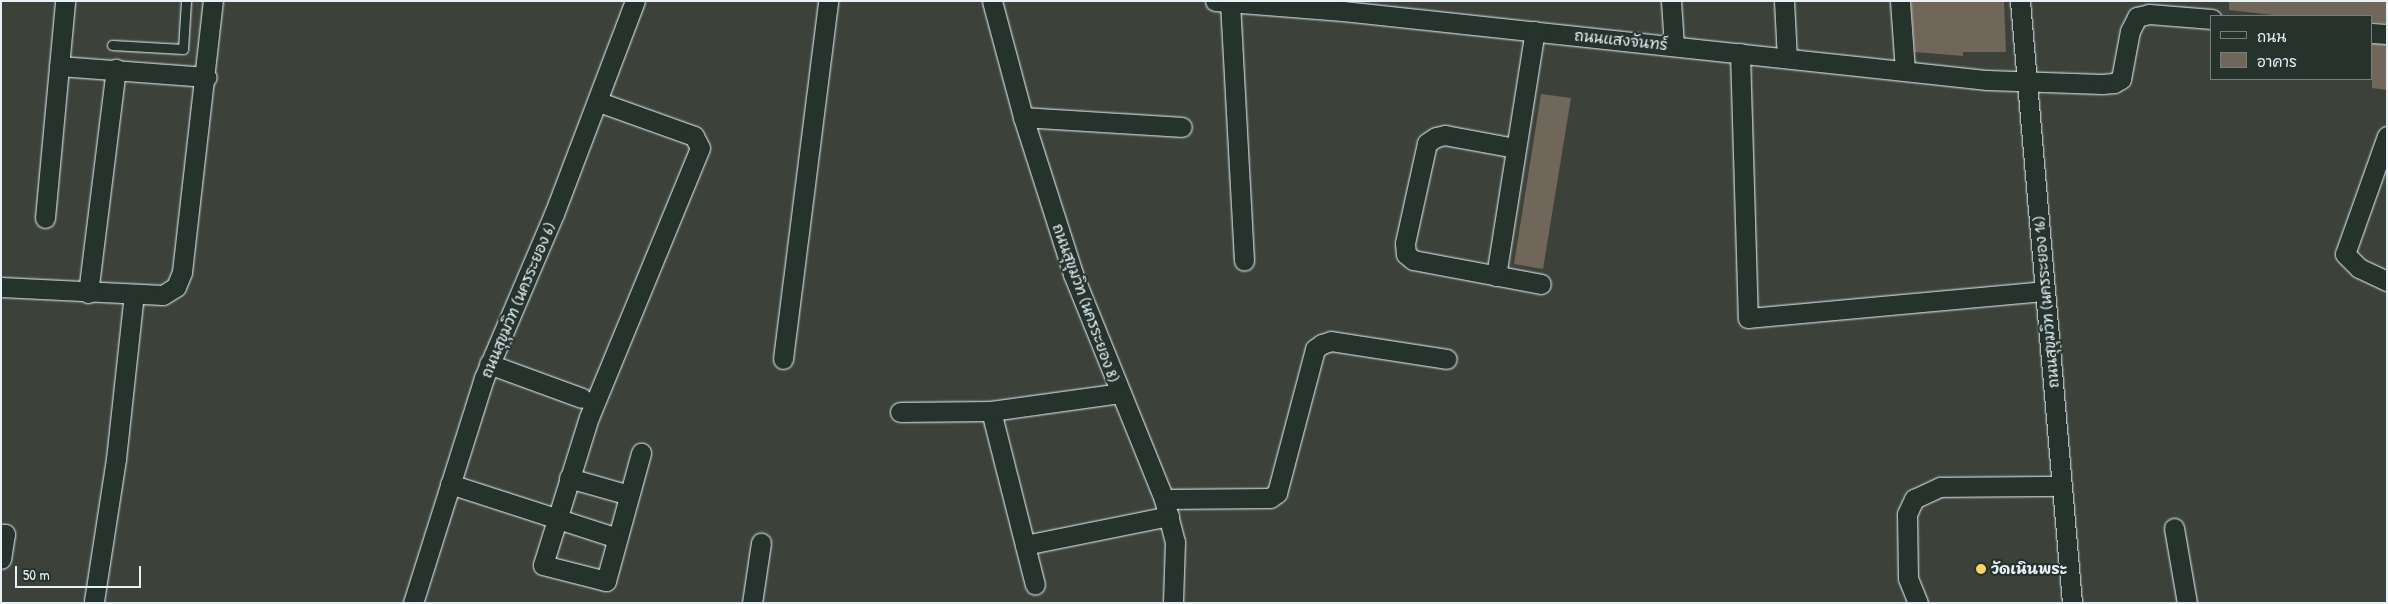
<!DOCTYPE html>
<meta charset="utf-8">
<style>
body{margin:0}
#map{position:relative;width:2388px;height:604px;overflow:hidden;background:#3c423a;font-family:"Patrick Hand","Playpen Sans Thai",sans-serif}
div>[style]{position:absolute}
.building>*{inset:0;background:#71665a}
.roads{filter:drop-shadow(0 0 1px #e8f1f8) drop-shadow(0 0 1px #e8f1f8)}
.service>*{height:9px;margin:-4.5px;padding:0 4.5px;transform-origin:4.5px;border-radius:4.5px;background:#26332d}
.minor>*{height:19px;margin:-9.5px;padding:0 9.5px;transform-origin:9.5px;border-radius:9.5px;background:#26332d}
.dots>*{width:14px;height:14px;translate:-50% -50%;box-sizing:border-box;border:2px solid #26332d;border-radius:50%}
span{translate:-50% -50%;white-space:nowrap;text-align:center;line-height:1.15;-webkit-text-stroke:4.5px #26332d;paint-order:stroke}
.street-label{font-size:15px;color:#e8f1f8}
.poi-label{font-size:15px;color:#e8f1f8;font-weight:700}
.left{translate:0 -50%;text-align:left}
.frame{position:absolute;inset:0;border:2px solid #e8f1f8;pointer-events:none}
.legend{position:absolute;left:2210px;top:15px;width:162px;height:65px;box-sizing:border-box;background:#26332d;border:1px solid #747f7e;margin:0;padding:6px 9px;list-style:none;font-size:15px;color:#e8f1f8}
.legend li{display:flex;align-items:center;gap:10px;height:25px}
.legend b{width:25px;border:1px solid #747f7e}
.scale{position:absolute;left:15px;top:566px;width:126px;height:22px;box-sizing:border-box;border:2px solid #e8f1f8;border-top:0;padding-left:6px;font-size:15px;line-height:18px;white-space:nowrap;color:#e8f1f8;-webkit-text-stroke:4px #26332d;paint-order:stroke}
</style>
<div id="map">
<div class="building">
<i style="clip-path:polygon(1911px 1px,2004px 1px,2006px 52px,1963px 52px,1963px 56px,1915px 52px)"></i>
<i style="clip-path:polygon(2229px 1px,2387px 1px,2387px 23px,2372px 22px,2372px 16px,2282px 16px,2229px 10px)"></i>
<i style="clip-path:polygon(2372px 44px,2387px 45px,2387px 90px,2372px 88px)"></i>
<i style="clip-path:polygon(1541px 94px,1571px 98px,1543px 269px,1514px 264px)"></i>
</div>
<div class="roads">
<div class="service">
<i style="left:112px;top:45px;width:71px;rotate:3.2deg"></i>
<i style="left:183px;top:49px;width:48px;rotate:-86.4deg"></i>
</div>
<div class="minor">
<i style="left:992px;top:1px;width:120px;rotate:75deg"></i>
<i style="left:1023px;top:117px;width:165px;rotate:72.3deg"></i>
<i style="left:1073px;top:274px;width:243px;rotate:68deg"></i>
<i style="left:1164px;top:499px;width:44px;rotate:75.7deg"></i>
<i style="left:1175px;top:542px;width:61px;rotate:91.9deg"></i>
<i style="left:1215px;top:1px;width:128px;rotate:4.5deg"></i>
<i style="left:1343px;top:11px;width:648px;rotate:6.12deg"></i>
<i style="left:1987px;top:80px;width:115px;rotate:2deg"></i>
<i style="left:2102px;top:84px;width:12px;rotate:-5deg"></i>
<i style="left:2114px;top:83px;width:8px;rotate:-30deg"></i>
<i style="left:2121px;top:79px;width:49px;rotate:-79.4deg"></i>
<i style="left:2130px;top:31px;width:16px;rotate:-63deg"></i>
<i style="left:2137px;top:17px;width:12px;rotate:-14deg"></i>
<i style="left:2149px;top:14px;width:63px;rotate:4.5deg"></i>
<i style="left:1671px;top:1px;width:45px;rotate:86.2deg"></i>
<i style="left:1784px;top:1px;width:57px;rotate:87deg"></i>
<i style="left:1900px;top:1px;width:70px;rotate:85.9deg"></i>
<i style="left:2020px;top:1px;width:604px;rotate:85.06deg"></i>
<i style="left:1230px;top:2px;width:259px;rotate:86.9deg"></i>
<i style="left:2372px;top:33px;width:15px;rotate:4deg"></i>
<i style="left:1740px;top:53px;width:265px;rotate:88.3deg"></i>
<i style="left:1748px;top:318px;width:298px;rotate:-5.2deg"></i>
<i style="left:59px;top:66px;width:148px;rotate:4.3deg"></i>
<i style="left:599px;top:102px;width:101px;rotate:19.7deg"></i>
<i style="left:694px;top:136px;width:13px;rotate:63deg"></i>
<i style="left:700px;top:148px;width:291px;rotate:112.4deg"></i>
<i style="left:589px;top:417px;width:155px;rotate:107.3deg"></i>
<i style="left:543px;top:565px;width:65px;rotate:14.3deg"></i>
<i style="left:606px;top:581px;width:133px;rotate:-74.7deg"></i>
<i style="left:1023px;top:117px;width:159px;rotate:3.6deg"></i>
<i style="left:2387px;top:136px;width:125px;rotate:109.6deg"></i>
<i style="left:2345px;top:254px;width:20px;rotate:45deg"></i>
<i style="left:2359px;top:268px;width:31px;rotate:25deg"></i>
<i style="left:1515px;top:148px;width:71px;rotate:-169.5deg"></i>
<i style="left:1445px;top:135px;width:9px;rotate:167deg"></i>
<i style="left:1436px;top:137px;width:11px;rotate:146deg"></i>
<i style="left:1427px;top:143px;width:102px;rotate:102.4deg"></i>
<i style="left:1405px;top:243px;width:11px;rotate:85deg"></i>
<i style="left:1406px;top:254px;width:9px;rotate:41deg"></i>
<i style="left:1413px;top:260px;width:130px;rotate:10.6deg"></i>
<i style="left:45px;top:218px;width:218px;rotate:-84.7deg"></i>
<i style="left:1496px;top:276px;width:248px;rotate:-81deg"></i>
<i style="left:1px;top:287px;width:162px;rotate:2.8deg"></i>
<i style="left:163px;top:295px;width:15px;rotate:-32deg"></i>
<i style="left:176px;top:287px;width:16px;rotate:-68deg"></i>
<i style="left:182px;top:272px;width:273px;rotate:-83.5deg"></i>
<i style="left:88px;top:293px;width:226px;rotate:-82.9deg"></i>
<i style="left:783px;top:359px;width:361px;rotate:-82.8deg"></i>
<i style="left:489px;top:364px;width:99px;rotate:20.1deg"></i>
<i style="left:991px;top:411px;width:179px;rotate:75.8deg"></i>
<i style="left:900px;top:412px;width:91px;rotate:-0.6deg"></i>
<i style="left:991px;top:411px;width:130px;rotate:-7.9deg"></i>
<i style="left:569px;top:478px;width:62px;rotate:15.8deg"></i>
<i style="left:450px;top:484px;width:176px;rotate:17.9deg"></i>
<i style="left:1164px;top:499px;width:106px;rotate:-0.5deg"></i>
<i style="left:1270px;top:498px;width:9px;rotate:-36deg"></i>
<i style="left:1277px;top:493px;width:149px;rotate:-75.2deg"></i>
<i style="left:1315px;top:349px;width:9px;rotate:-36deg"></i>
<i style="left:1322px;top:344px;width:9px;rotate:-18deg"></i>
<i style="left:1331px;top:341px;width:117px;rotate:8.8deg"></i>
<i style="left:2174px;top:528px;width:76px;rotate:80.2deg"></i>
<i style="left:1px;top:534px;width:4px"></i>
<i style="left:5px;top:534px;width:25px;rotate:99deg"></i>
<i style="left:1025px;top:545px;width:147px;rotate:-11.4deg"></i>
<i style="left:94px;top:601px;width:144px;rotate:-81.2deg"></i>
<i style="left:116px;top:459px;width:166px;rotate:-83.8deg"></i>
<i style="left:413px;top:603px;width:236px;rotate:-72.5deg"></i>
<i style="left:484px;top:378px;width:178px;rotate:-66.9deg"></i>
<i style="left:554px;top:214px;width:228px;rotate:-69.2deg"></i>
<i style="left:752px;top:603px;width:61px;rotate:-81.5deg"></i>
<i style="left:1918px;top:603px;width:27px;rotate:-112deg"></i>
<i style="left:1908px;top:578px;width:64px;rotate:-90.9deg"></i>
<i style="left:1907px;top:514px;width:17px;rotate:-65deg"></i>
<i style="left:1914px;top:499px;width:29px;rotate:-25deg"></i>
<i style="left:1940px;top:487px;width:122px;rotate:-0.5deg"></i>
</div>
</div>
<div class="dots">
<i style="left:1981px;top:569px;background:#ffd166"></i>
</div>
<div class="street-label">
<span style="left:1621px;top:40px;rotate:6deg">ถนนแสงจันทร์</span>
<span style="left:518px;top:300px;rotate:-67deg">ถนนสุขุมวิท (นครระยอง 6)</span>
<span style="left:2046px;top:302px;rotate:-95deg">ถนนสุขุมวิท (นครระยอง 16)</span>
<span style="left:1086px;top:303px;rotate:70deg">ถนนสุขุมวิท (นครระยอง 8)</span>
</div>
<div class="poi-label">
<span class="left" style="left:1991px;top:569px">วัดเนินพระ</span>
</div>
<div class="frame"></div>
<ul class="legend">
<li><b style="height:6px;background:#26332d"></b>ถนน</li>
<li><b style="height:14px;background:#71665a"></b>อาคาร</li>
</ul>
<div class="scale">50 m</div>
</div>
